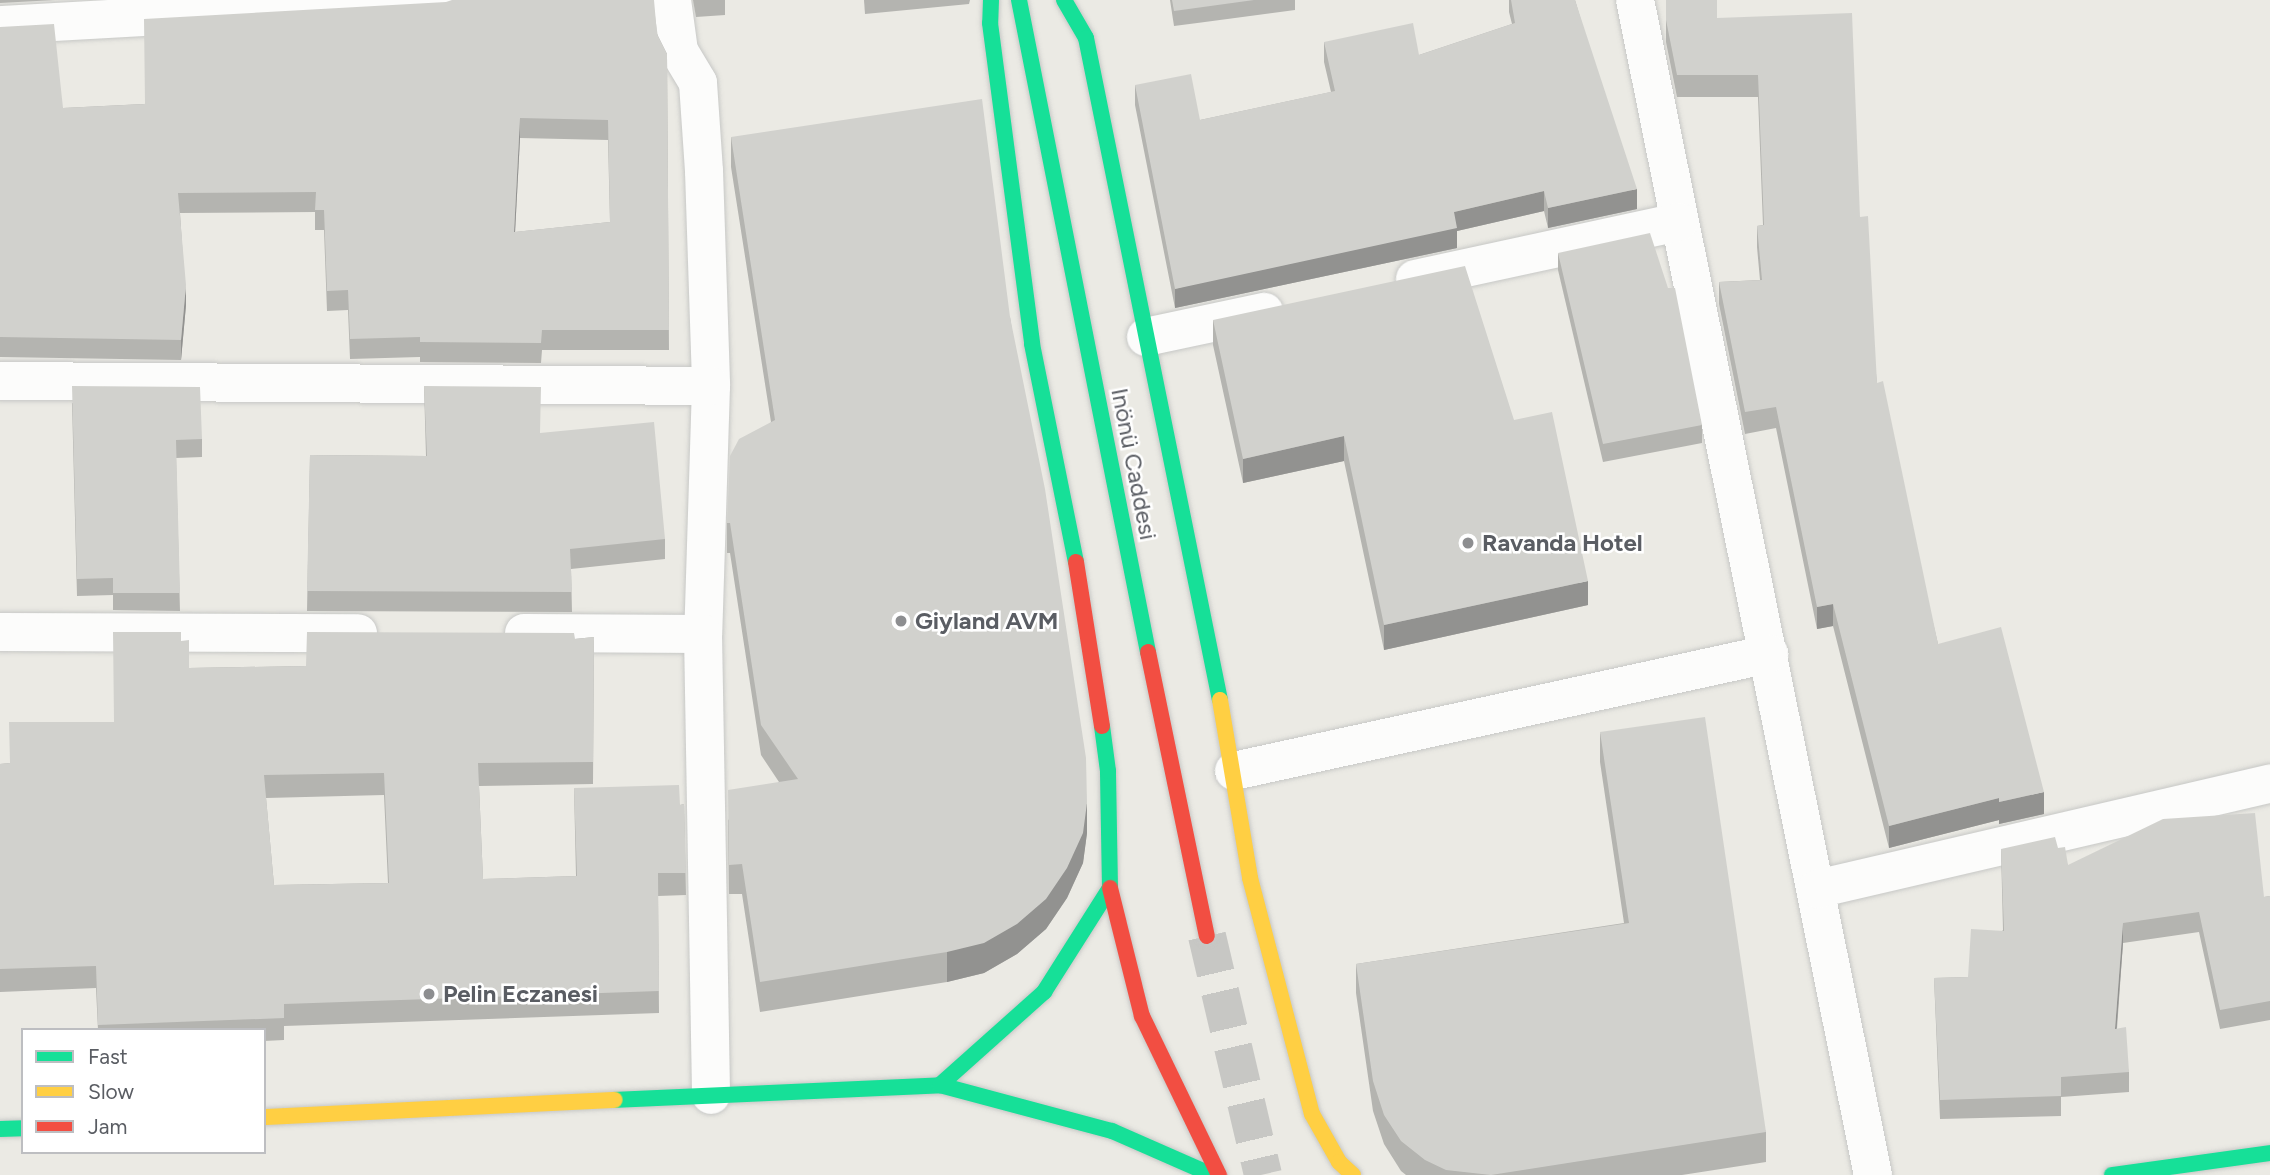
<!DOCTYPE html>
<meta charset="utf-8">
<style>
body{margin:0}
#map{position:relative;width:2270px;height:1175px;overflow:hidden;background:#ebeae4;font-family:Figtree,sans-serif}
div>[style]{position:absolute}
.primary-tunnel>*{height:38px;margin-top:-19px;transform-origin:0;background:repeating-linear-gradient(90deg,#c7c7c4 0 38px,transparent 0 57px)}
.roads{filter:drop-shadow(0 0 2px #c7c8c6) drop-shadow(0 0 2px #c7c8c6)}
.street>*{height:38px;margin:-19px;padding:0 19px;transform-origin:19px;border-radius:19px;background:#fcfcfb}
.fast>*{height:16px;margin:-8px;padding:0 8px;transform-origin:8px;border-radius:8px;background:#16e098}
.slow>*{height:16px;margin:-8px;padding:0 8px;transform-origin:8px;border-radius:8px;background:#ffcf43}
.jam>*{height:16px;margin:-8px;padding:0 8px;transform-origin:8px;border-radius:8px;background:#f24e42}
.wall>*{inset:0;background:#b4b4b0}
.shaded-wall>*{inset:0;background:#929290}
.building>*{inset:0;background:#d1d1cd}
.dots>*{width:19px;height:19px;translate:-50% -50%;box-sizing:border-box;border:4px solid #fff;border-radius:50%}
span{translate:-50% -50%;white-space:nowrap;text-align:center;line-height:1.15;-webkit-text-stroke:5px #fff;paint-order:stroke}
.street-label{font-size:24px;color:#5a5d63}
.poi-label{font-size:24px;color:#5a5d63;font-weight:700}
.left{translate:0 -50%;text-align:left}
.legend{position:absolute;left:21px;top:1028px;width:245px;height:126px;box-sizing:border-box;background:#fff;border:2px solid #bdbec1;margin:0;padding:9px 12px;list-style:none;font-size:21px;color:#5a5d63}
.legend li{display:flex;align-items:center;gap:14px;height:35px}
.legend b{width:35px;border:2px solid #bdbec1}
</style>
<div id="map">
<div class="primary-tunnel">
<i style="left:1207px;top:936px;width:245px;rotate:76.8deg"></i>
</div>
<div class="roads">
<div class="street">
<i style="left:672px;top:0;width:51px;rotate:82.2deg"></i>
<i style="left:679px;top:51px;width:37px;rotate:59deg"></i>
<i style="left:698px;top:83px;width:88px;rotate:86.1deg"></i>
<i style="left:704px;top:171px;width:215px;rotate:88.1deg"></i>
<i style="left:711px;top:386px;width:248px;rotate:91.8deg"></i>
<i style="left:703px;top:634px;width:461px;rotate:89deg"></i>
<i style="left:1635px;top:0;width:1199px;rotate:78.55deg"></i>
<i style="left:0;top:25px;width:446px;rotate:-3.2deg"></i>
<i style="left:1415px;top:279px;width:270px;rotate:-12.2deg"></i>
<i style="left:1146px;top:337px;width:121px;rotate:-12deg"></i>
<i style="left:0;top:381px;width:711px;rotate:0.4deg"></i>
<i style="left:0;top:632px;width:358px;rotate:0.2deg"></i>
<i style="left:524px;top:633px;width:179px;rotate:0.3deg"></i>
<i style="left:1234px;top:771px;width:548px;rotate:-12.34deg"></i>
<i style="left:1817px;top:889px;width:465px;rotate:-13.1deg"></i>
</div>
<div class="fast">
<i style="left:991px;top:0;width:23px;rotate:92deg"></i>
<i style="left:990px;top:23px;width:324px;rotate:82.5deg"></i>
<i style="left:1032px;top:344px;width:222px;rotate:78.6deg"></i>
<i style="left:1019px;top:0;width:665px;rotate:78.81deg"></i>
<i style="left:1064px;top:0;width:44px;rotate:59.9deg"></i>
<i style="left:1086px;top:38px;width:675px;rotate:78.56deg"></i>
<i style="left:940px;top:1085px;width:140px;rotate:-41.8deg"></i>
<i style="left:1044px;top:992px;width:123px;rotate:-57.6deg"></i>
<i style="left:1110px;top:888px;width:117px;rotate:-91deg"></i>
<i style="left:1108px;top:771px;width:45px;rotate:-97.6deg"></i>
<i style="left:615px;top:1100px;width:325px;rotate:-2.6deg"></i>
<i style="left:940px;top:1085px;width:178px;rotate:15deg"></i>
<i style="left:1112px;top:1131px;width:109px;rotate:23.7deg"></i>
<i style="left:0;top:1129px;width:23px;rotate:-2deg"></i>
<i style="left:2112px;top:1175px;width:160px;rotate:-7.9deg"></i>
</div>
<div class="slow">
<i style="left:1220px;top:700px;width:181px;rotate:80.4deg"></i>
<i style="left:1250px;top:878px;width:244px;rotate:75.3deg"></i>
<i style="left:1312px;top:1114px;width:55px;rotate:60.6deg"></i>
<i style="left:1339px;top:1162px;width:19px;rotate:43deg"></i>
<i style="left:264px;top:1117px;width:351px;rotate:-2.8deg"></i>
</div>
<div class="jam">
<i style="left:1076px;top:562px;width:166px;rotate:81deg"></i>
<i style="left:1148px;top:652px;width:290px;rotate:78.3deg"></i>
<i style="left:1110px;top:888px;width:132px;rotate:76deg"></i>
<i style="left:1142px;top:1016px;width:177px;rotate:64.2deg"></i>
</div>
</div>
<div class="wall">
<i style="clip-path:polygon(0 0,55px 0,0 3px)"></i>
<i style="clip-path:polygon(693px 0,725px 0,725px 15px,696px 17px)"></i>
<i style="clip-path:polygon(864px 0,970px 0,969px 4px,865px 14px)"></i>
<i style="clip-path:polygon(1170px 0,1295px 0,1295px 10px,1174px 26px)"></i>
<i style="clip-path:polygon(1509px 0,1575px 0,1637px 209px,1548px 228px,1544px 211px,1457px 231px,1457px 248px,1175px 308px,1135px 105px,1135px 85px,1200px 120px,1331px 92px,1324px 62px,1324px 42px,1419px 55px,1512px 24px,1509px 12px)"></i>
<i style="clip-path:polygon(1666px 0,1717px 18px,1860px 217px,1877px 383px,1938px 644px,2044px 814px,1999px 824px,1999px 820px,1889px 848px,1833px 626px,1817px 629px,1776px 428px,1745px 434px,1719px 304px,1719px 282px,1760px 280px,1757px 247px,1757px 226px,1763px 225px,1758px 97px,1677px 97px,1666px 42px)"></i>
<i style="clip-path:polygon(evenodd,0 27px,63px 108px,144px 104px,657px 34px,667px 54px,669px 350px,542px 350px,541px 363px,420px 362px,420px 357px,350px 359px,348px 310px,327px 311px,324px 230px,315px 230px,315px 212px,180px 213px,186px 305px,181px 360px,0 357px,0 27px,520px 138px,608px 140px,610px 222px,515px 232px,520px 138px)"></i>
<i style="clip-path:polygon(731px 137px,1010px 317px,1087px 833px,1083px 863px,1067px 898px,1046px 929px,1017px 954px,984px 973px,947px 982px,760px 1012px,742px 894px,729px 894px,728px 820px,779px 782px,761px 755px,730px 553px,727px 553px,727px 523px,771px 422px,731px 167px)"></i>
<i style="clip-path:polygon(1558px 253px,1702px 425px,1702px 443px,1603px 462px,1558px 270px)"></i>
<i style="clip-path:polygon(1213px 320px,1514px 420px,1588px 605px,1384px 650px,1344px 461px,1243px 483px,1213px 345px)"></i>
<i style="clip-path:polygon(424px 386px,540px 433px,665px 539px,665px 559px,571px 569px,572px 612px,307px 611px,310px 455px,426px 456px)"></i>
<i style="clip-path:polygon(72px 403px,202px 439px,202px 457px,176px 458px,180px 611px,113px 610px,113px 595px,77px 596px)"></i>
<i style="clip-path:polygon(evenodd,594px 637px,593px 784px,479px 786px,483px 879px,576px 876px,574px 788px,680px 805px,684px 804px,686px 895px,658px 896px,659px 1013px,284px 1026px,284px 1040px,264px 1041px,264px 1030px,98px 1030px,96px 988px,0 992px,0 764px,10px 763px,114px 722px,181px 641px,189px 668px,306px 666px,594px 637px,384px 795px,388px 883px,274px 885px,266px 798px,384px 795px)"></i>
<i style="clip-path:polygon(1600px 732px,1766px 1132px,1766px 1162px,1682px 1175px,1406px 1175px,1401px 1171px,1384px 1144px,1373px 1111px,1356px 993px,1356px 964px,1624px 923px,1600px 762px)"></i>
<i style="clip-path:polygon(2058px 848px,2068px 865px,2264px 897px,2270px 896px,2270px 1020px,2220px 1029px,2199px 932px,2123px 943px,2117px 1029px,2129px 1072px,2129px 1092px,2061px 1097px,2061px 1116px,1940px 1119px,1934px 978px,1968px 977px,2003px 930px,2001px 849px)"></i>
</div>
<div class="shaded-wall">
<i style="clip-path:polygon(520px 118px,520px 138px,514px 252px,514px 232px)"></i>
<i style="clip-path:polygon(1637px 189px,1637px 209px,1548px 228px,1548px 208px)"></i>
<i style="clip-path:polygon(1544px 191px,1544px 211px,1457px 231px,1457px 248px,1175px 308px,1175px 289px,1454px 212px)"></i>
<i style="clip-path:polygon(186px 285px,186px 305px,181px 360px,181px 340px)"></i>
<i style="clip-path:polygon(1344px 436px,1344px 461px,1243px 483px,1243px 459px)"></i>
<i style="clip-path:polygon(1588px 581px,1588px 605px,1384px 650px,1384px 625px)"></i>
<i style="clip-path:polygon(1833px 604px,1833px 626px,1817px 629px,1817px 607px)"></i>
<i style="clip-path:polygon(2044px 792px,2044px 814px,1999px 824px,1999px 802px)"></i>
<i style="clip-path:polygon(1999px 798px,1999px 820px,1889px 848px,1889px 826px)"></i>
<i style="clip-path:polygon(1087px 803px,1087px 833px,1083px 863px,1067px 898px,1046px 929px,1017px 954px,984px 973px,947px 982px,947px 952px)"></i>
<i style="clip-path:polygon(2123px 923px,2123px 943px,2115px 1048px,2115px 1029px)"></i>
</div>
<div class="building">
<i style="clip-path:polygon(evenodd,452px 0,654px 0,657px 34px,667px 54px,669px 330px,542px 330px,541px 343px,420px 342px,420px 337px,350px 339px,348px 290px,327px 291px,324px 210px,315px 210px,316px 192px,178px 193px,186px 285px,181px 340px,0 337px,0 27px,54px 24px,63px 108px,145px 104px,144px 19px,446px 2px,452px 0,520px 118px,608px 120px,610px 222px,514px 232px,520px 118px)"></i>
<i style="clip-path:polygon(1172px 0,1254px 0,1174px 11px)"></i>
<i style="clip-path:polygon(1511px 0,1575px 0,1637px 189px,1548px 208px,1544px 191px,1454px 212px,1457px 228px,1175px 289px,1135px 85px,1191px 74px,1200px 120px,1335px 91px,1324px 42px,1413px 23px,1419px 55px,1515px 23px)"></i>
<i style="clip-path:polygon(1666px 0,1717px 0,1717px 18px,1852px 13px,1860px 217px,1868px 216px,1877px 383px,1883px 381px,1938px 644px,2001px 627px,2044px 792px,1999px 802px,1999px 798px,1889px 826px,1833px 604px,1817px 607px,1776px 407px,1745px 412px,1719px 282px,1762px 280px,1757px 226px,1764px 225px,1758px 75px,1677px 75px,1666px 20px)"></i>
<i style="clip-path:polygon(982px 99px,1010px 317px,1045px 489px,1086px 758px,1087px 803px,1083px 833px,1067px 868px,1046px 899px,1017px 924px,984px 943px,947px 952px,760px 982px,742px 864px,729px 865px,728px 790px,798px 779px,761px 725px,730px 523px,727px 523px,730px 456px,739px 439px,775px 420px,731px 137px)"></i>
<i style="clip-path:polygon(1650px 233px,1668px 288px,1675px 288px,1702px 425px,1603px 444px,1558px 253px)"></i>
<i style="clip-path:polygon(1465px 266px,1514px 420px,1552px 412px,1588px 581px,1384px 625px,1344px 436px,1243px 459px,1213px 320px)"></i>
<i style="clip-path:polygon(72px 386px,200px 387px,202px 439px,176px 440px,180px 593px,113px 593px,113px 578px,77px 579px)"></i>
<i style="clip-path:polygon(424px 386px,541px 387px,540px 433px,654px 422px,665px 539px,570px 549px,572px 592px,307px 591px,310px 455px,427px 456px)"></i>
<i style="clip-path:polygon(evenodd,113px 632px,181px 632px,181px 641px,189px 640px,189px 668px,306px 666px,307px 632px,574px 633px,575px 639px,594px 637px,593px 762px,478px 763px,483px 879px,577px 876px,574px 788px,679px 785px,680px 805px,684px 804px,686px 873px,658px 873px,659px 991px,284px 1004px,284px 1018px,98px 1025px,96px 966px,0 969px,0 764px,10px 763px,9px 722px,114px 722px,113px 632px,384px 773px,389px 883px,274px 885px,264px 775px,384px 773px)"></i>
<i style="clip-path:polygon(1705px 717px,1766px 1132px,1491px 1175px,1446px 1170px,1425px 1160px,1401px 1141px,1384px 1115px,1373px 1081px,1356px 964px,1629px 923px,1600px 732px)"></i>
<i style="clip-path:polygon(2255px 813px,2264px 897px,2270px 896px,2270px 1001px,2220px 1010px,2199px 912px,2123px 923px,2115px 1029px,2126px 1027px,2129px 1072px,2061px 1077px,2061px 1096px,1940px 1100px,1934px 978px,1968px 977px,1971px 929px,2004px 931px,2001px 849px,2055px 837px,2058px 848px,2065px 847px,2068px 865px,2163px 819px)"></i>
</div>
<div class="dots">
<i style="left:1468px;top:543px;background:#8d8e90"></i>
<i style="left:901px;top:621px;background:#8d8e90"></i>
<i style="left:429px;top:994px;background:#8d8e90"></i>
</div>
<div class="street-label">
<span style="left:1134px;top:464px;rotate:79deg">Inönü Caddesi</span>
</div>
<div class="poi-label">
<span class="left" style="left:1482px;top:543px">Ravanda Hotel</span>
<span class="left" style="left:915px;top:621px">Giyland AVM</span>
<span class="left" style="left:443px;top:994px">Pelin Eczanesi</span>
</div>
<ul class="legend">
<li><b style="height:9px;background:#16e098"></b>Fast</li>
<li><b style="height:9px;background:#ffcf43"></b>Slow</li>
<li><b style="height:9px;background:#f24e42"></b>Jam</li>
</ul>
</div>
